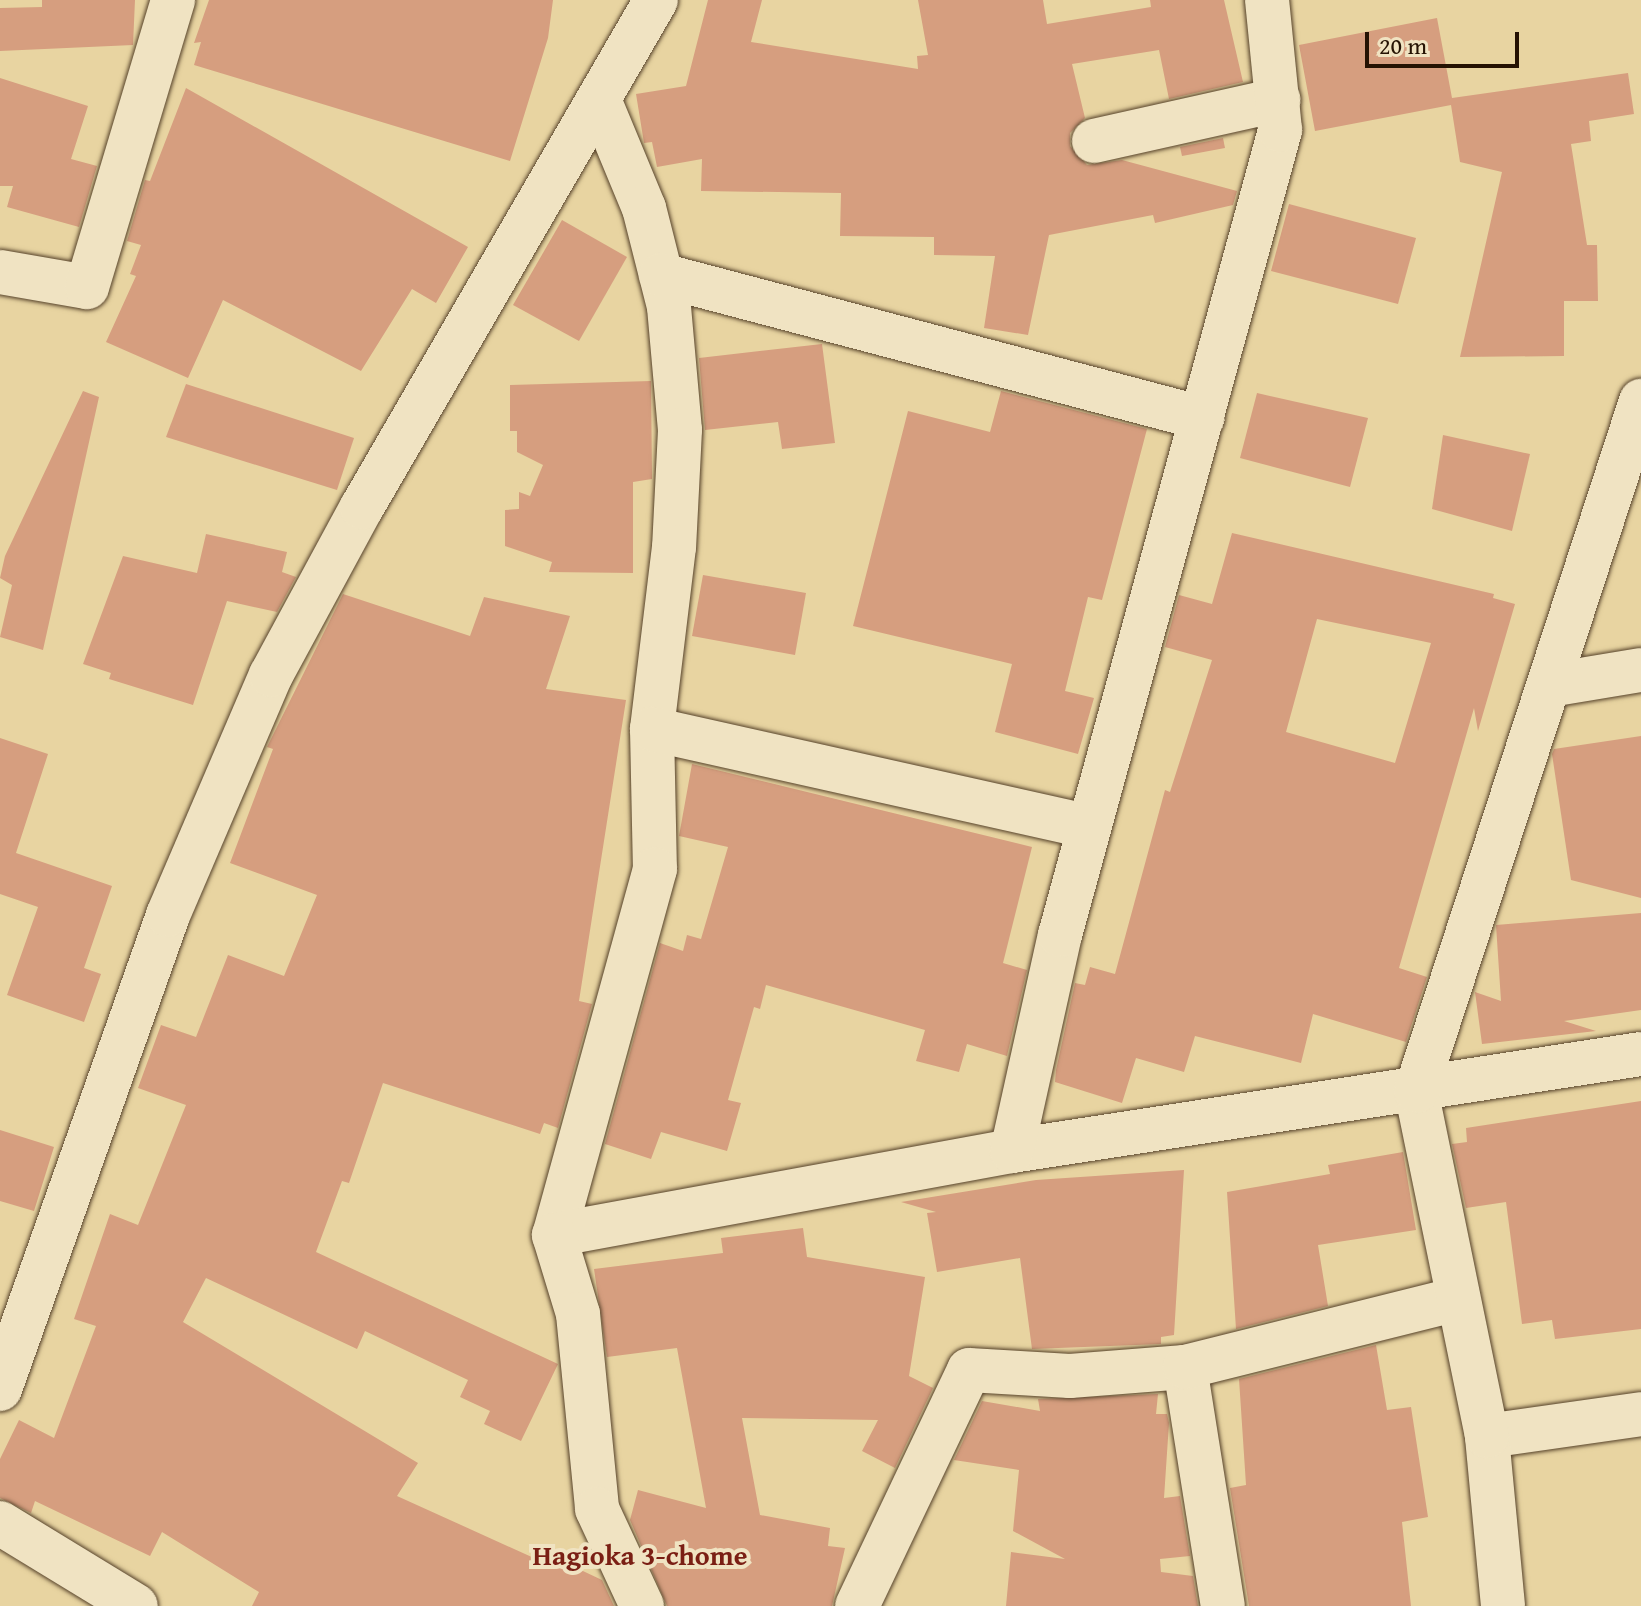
<!DOCTYPE html>
<style>
body{margin:0}
#map{position:relative;width:1641px;height:1606px;overflow:hidden;background:#e8d4a1;font-family:"Gentium Book Plus",serif}
div>[style]{position:absolute}
.building>*{inset:0;background:#d69e7f}
.roads{filter:drop-shadow(0 0 2px #56422a) drop-shadow(0 0 2px #56422a)}
.minor>*{height:44px;margin:-22px;padding:0 22px;transform-origin:22px;border-radius:22px;background:#f0e3c2}
span{translate:-50% -50%;white-space:nowrap;text-align:center;line-height:1.15;-webkit-text-stroke:8px #f0e3c2;paint-order:stroke}
.neighbourhood-label{font-size:28px;color:#7a1f14;font-weight:700}
.scale{position:absolute;left:1365px;top:32px;width:154px;height:36px;box-sizing:border-box;border:4px solid #251203;border-top:0;padding-left:10px;font-size:24px;line-height:28px;white-space:nowrap;color:#251203;-webkit-text-stroke:6px #f0e3c2;paint-order:stroke}
</style>
<div id="map">
<div class="building">
<i style="clip-path:polygon(42px 0,135px 0,133px 45px,0 51px,0 8px,42px 7px)"></i>
<i style="clip-path:polygon(209px 0,553px 0,548px 38px,510px 161px,194px 65px,201px 42px,194px 43px)"></i>
<i style="clip-path:polygon(708px 0,762px 0,751px 42px,918px 69px,917px 56px,928px 55px,918px 0,1043px 0,1047px 24px,1151px 7px,1150px 0,1224px 0,1243px 82px,1169px 99px,1159px 50px,1072px 64px,1085px 118px,1070px 133px,1070px 146px,1087px 165px,1122px 160px,1237px 191px,1233px 205px,1155px 223px,1153px 215px,1049px 235px,1028px 335px,984px 328px,995px 256px,934px 255px,934px 237px,840px 236px,841px 193px,701px 191px,702px 159px,657px 167px,652px 142px,644px 143px,636px 94px,686px 86px)"></i>
<i style="clip-path:polygon(1437px 18px,1452px 98px,1628px 73px,1634px 114px,1589px 121px,1591px 141px,1571px 144px,1587px 245px,1597px 245px,1598px 301px,1564px 301px,1564px 356px,1460px 357px,1502px 172px,1460px 162px,1451px 105px,1315px 131px,1299px 45px)"></i>
<i style="clip-path:polygon(0 78px,88px 106px,71px 159px,97px 166px,79px 227px,7px 207px,13px 186px,0 186px)"></i>
<i style="clip-path:polygon(186px 88px,468px 247px,436px 303px,412px 289px,361px 371px,223px 300px,188px 378px,106px 342px,136px 276px,130px 274px,141px 245px,127px 241px,145px 180px,150px 181px)"></i>
<i style="clip-path:polygon(1223px 138px,1225px 148px,1182px 156px,1180px 147px)"></i>
<i style="clip-path:polygon(1289px 204px,1416px 238px,1398px 304px,1271px 271px)"></i>
<i style="clip-path:polygon(562px 220px,627px 257px,579px 341px,513px 305px)"></i>
<i style="clip-path:polygon(822px 344px,835px 443px,782px 449px,778px 422px,705px 430px,699px 358px)"></i>
<i style="clip-path:polygon(651px 381px,652px 479px,633px 482px,633px 573px,549px 572px,552px 562px,505px 546px,505px 510px,519px 509px,519px 492px,530px 496px,543px 465px,517px 452px,517px 431px,510px 431px,510px 385px)"></i>
<i style="clip-path:polygon(186px 384px,354px 438px,337px 490px,166px 437px)"></i>
<i style="clip-path:polygon(83px 391px,99px 397px,43px 650px,0 637px,12px 585px,0 578px,5px 556px)"></i>
<i style="clip-path:polygon(1001px 391px,1147px 429px,1102px 600px,1088px 597px,1065px 691px,1094px 698px,1078px 754px,995px 732px,1012px 664px,853px 626px,908px 411px,990px 432px)"></i>
<i style="clip-path:polygon(1257px 393px,1368px 418px,1350px 487px,1240px 458px)"></i>
<i style="clip-path:polygon(1443px 435px,1530px 454px,1512px 531px,1432px 509px)"></i>
<i style="clip-path:polygon(evenodd,1232px 533px,1494px 594px,1493px 598px,1515px 604px,1478px 731px,1474px 708px,1399px 968px,1427px 977px,1406px 1042px,1313px 1014px,1301px 1063px,1195px 1036px,1184px 1072px,1136px 1058px,1122px 1103px,1055px 1082px,1056px 1070px,1075px 983px,1085px 985px,1090px 967px,1115px 974px,1165px 790px,1170px 792px,1212px 660px,1165px 647px,1179px 595px,1212px 604px,1232px 533px,1317px 619px,1431px 643px,1395px 763px,1286px 732px,1317px 619px)"></i>
<i style="clip-path:polygon(206px 534px,287px 552px,282px 572px,296px 577px,277px 612px,227px 601px,193px 705px,109px 679px,111px 673px,83px 664px,123px 556px,197px 573px)"></i>
<i style="clip-path:polygon(703px 575px,806px 593px,795px 655px,692px 636px)"></i>
<i style="clip-path:polygon(343px 594px,470px 636px,484px 597px,570px 616px,546px 689px,626px 700px,579px 1001px,592px 1004px,558px 1128px,544px 1123px,540px 1134px,383px 1083px,349px 1183px,342px 1181px,316px 1252px,558px 1364px,521px 1441px,484px 1424px,490px 1411px,460px 1397px,468px 1380px,365px 1331px,357px 1349px,206px 1278px,183px 1322px,418px 1463px,397px 1496px,545px 1563px,549px 1555px,602px 1580px,614px 1606px,252px 1606px,259px 1592px,162px 1532px,150px 1556px,35px 1501px,31px 1513px,0 1498px,0 1459px,19px 1420px,54px 1438px,96px 1326px,74px 1319px,110px 1214px,138px 1225px,186px 1105px,138px 1088px,161px 1025px,196px 1037px,228px 955px,284px 976px,317px 895px,230px 863px,273px 749px,267px 747px)"></i>
<i style="clip-path:polygon(1641px 736px,1641px 898px,1571px 880px,1552px 754px,1554px 749px)"></i>
<i style="clip-path:polygon(0 738px,48px 754px,16px 853px,112px 886px,84px 968px,101px 974px,84px 1022px,7px 995px,38px 907px,0 894px)"></i>
<i style="clip-path:polygon(692px 764px,1032px 847px,1003px 963px,1027px 970px,1007px 1056px,967px 1044px,959px 1072px,916px 1061px,925px 1030px,766px 985px,760px 1009px,754px 1007px,728px 1100px,741px 1103px,727px 1151px,661px 1132px,651px 1159px,605px 1144px,660px 943px,683px 951px,687px 935px,701px 939px,728px 847px,679px 836px)"></i>
<i style="clip-path:polygon(1641px 913px,1641px 1010px,1564px 1021px,1596px 1031px,1482px 1044px,1475px 992px,1501px 1001px,1496px 925px)"></i>
<i style="clip-path:polygon(1641px 1101px,1641px 1329px,1555px 1339px,1552px 1320px,1522px 1324px,1506px 1202px,1466px 1208px,1452px 1144px,1467px 1142px,1466px 1128px)"></i>
<i style="clip-path:polygon(0 1130px,54px 1147px,34px 1211px,0 1201px)"></i>
<i style="clip-path:polygon(1403px 1152px,1416px 1230px,1318px 1245px,1328px 1306px,1236px 1329px,1227px 1192px,1330px 1174px,1328px 1165px)"></i>
<i style="clip-path:polygon(1184px 1170px,1174px 1335px,1161px 1337px,1161px 1344px,1032px 1349px,1020px 1258px,937px 1272px,927px 1213px,936px 1212px,901px 1202px,1036px 1180px)"></i>
<i style="clip-path:polygon(803px 1228px,807px 1257px,925px 1277px,909px 1376px,933px 1388px,895px 1468px,862px 1451px,878px 1420px,742px 1418px,760px 1515px,830px 1528px,828px 1546px,845px 1548px,832px 1606px,667px 1606px,630px 1520px,638px 1490px,706px 1508px,677px 1348px,607px 1357px,594px 1269px,723px 1253px,721px 1238px)"></i>
<i style="clip-path:polygon(1376px 1345px,1387px 1410px,1411px 1407px,1428px 1517px,1402px 1522px,1411px 1606px,1249px 1606px,1230px 1488px,1246px 1485px,1239px 1379px)"></i>
<i style="clip-path:polygon(1158px 1394px,1156px 1414px,1167px 1414px,1169px 1423px,1164px 1498px,1180px 1496px,1190px 1556px,1160px 1559px,1161px 1572px,1193px 1576px,1198px 1606px,1006px 1606px,1011px 1552px,1065px 1559px,1013px 1531px,1019px 1470px,954px 1460px,982px 1401px,1040px 1411px,1038px 1399px)"></i>
</div>
<div class="roads">
<div class="minor">
<i style="left:600px;top:102px;width:115px;rotate:67.5deg"></i>
<i style="left:644px;top:208px;width:102px;rotate:75.8deg"></i>
<i style="left:669px;top:307px;width:123px;rotate:84.9deg"></i>
<i style="left:680px;top:430px;width:117px;rotate:92.9deg"></i>
<i style="left:674px;top:547px;width:183px;rotate:96.9deg"></i>
<i style="left:652px;top:729px;width:140px;rotate:88.8deg"></i>
<i style="left:655px;top:869px;width:380px;rotate:105.4deg"></i>
<i style="left:554px;top:1235px;width:466px;rotate:-10.4deg"></i>
<i style="left:1012px;top:1151px;width:636px;rotate:-8.77deg"></i>
<i style="left:1094px;top:141px;width:189px;rotate:-12.6deg"></i>
<i style="left:0;top:272px;width:88px;rotate:9.8deg"></i>
<i style="left:87px;top:287px;width:300px;rotate:-73.3deg"></i>
<i style="left:661px;top:275px;width:560px;rotate:14.81deg"></i>
<i style="left:1550px;top:685px;width:92px;rotate:-9.4deg"></i>
<i style="left:652px;top:729px;width:448px;rotate:12.6deg"></i>
<i style="left:1012px;top:1151px;width:221px;rotate:-77.5deg"></i>
<i style="left:1060px;top:935px;width:835px;rotate:-74.71deg"></i>
<i style="left:1280px;top:130px;width:131px;rotate:-95.7deg"></i>
<i style="left:554px;top:1235px;width:83px;rotate:73.1deg"></i>
<i style="left:578px;top:1314px;width:196px;rotate:84.4deg"></i>
<i style="left:597px;top:1509px;width:107px;rotate:65.1deg"></i>
<i style="left:1185px;top:1367px;width:242px;rotate:81deg"></i>
<i style="left:0;top:1389px;width:503px;rotate:-70.48deg"></i>
<i style="left:168px;top:915px;width:261px;rotate:-66.8deg"></i>
<i style="left:271px;top:675px;width:191px;rotate:-61.6deg"></i>
<i style="left:362px;top:507px;width:586px;rotate:-59.89deg"></i>
<i style="left:1487px;top:1436px;width:156px;rotate:-8.1deg"></i>
<i style="left:0;top:1523px;width:159px;rotate:31.4deg"></i>
<i style="left:857px;top:1606px;width:261px;rotate:-64.6deg"></i>
<i style="left:969px;top:1370px;width:101px;rotate:3.4deg"></i>
<i style="left:1070px;top:1376px;width:115px;rotate:-4.5deg"></i>
<i style="left:1185px;top:1367px;width:281px;rotate:-14deg"></i>
<i style="left:1503px;top:1606px;width:171px;rotate:-95.4deg"></i>
<i style="left:1487px;top:1436px;width:352px;rotate:-101.6deg"></i>
<i style="left:1416px;top:1091px;width:726px;rotate:-71.94deg"></i>
</div>
</div>
<div class="neighbourhood-label">
<span style="left:640px;top:1555px">Hagioka 3-chome</span>
</div>
<div class="scale">20 m</div>
</div>
